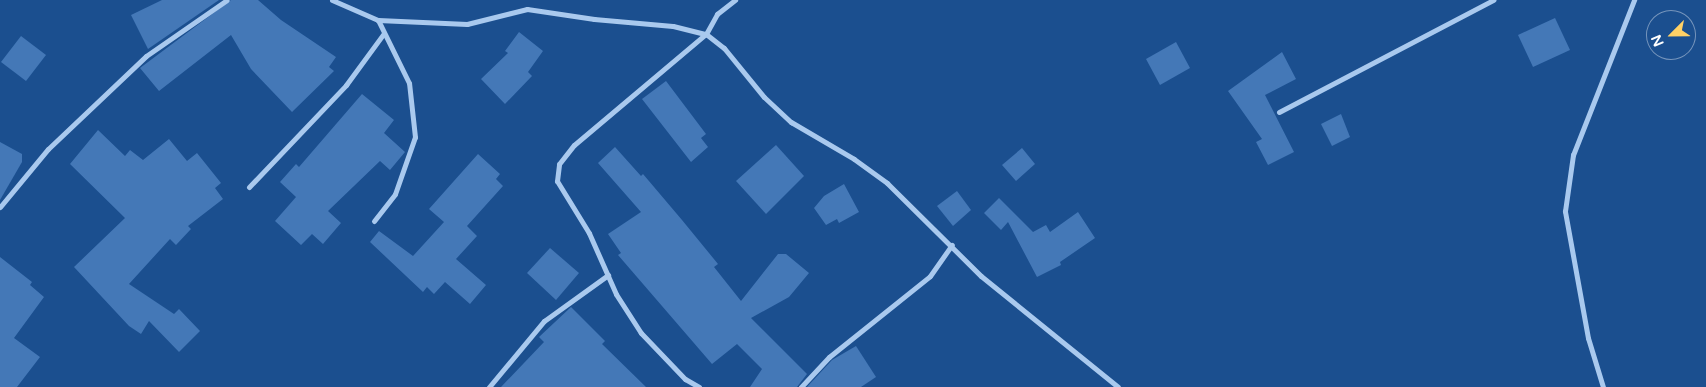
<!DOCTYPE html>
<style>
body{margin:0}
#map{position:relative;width:1706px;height:387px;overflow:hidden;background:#1b4f8f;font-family:"Varela Round",sans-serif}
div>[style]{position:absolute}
.building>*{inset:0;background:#4478b7}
.minor>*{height:5px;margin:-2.5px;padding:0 2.5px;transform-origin:2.5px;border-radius:2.5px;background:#a9c9ee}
span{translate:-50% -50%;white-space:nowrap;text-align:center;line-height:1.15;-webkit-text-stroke:5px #1b4f8f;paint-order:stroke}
.north{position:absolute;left:1646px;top:10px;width:50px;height:50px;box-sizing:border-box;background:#1b4f8f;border:1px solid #7695bc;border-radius:50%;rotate:247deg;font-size:14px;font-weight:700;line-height:20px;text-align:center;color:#fff}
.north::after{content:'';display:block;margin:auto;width:18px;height:22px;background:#ffd166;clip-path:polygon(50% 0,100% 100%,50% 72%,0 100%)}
</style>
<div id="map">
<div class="building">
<i style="clip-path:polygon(162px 0,219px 0,148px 49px,131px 15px)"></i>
<i style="clip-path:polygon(231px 0,258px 0,281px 20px,336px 57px,329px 67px,334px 71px,292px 112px,251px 69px,231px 35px,159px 91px,140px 68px)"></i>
<i style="clip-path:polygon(1555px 18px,1570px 50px,1533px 67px,1518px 35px)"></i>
<i style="clip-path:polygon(519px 32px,543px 51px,528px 72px,532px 76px,505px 104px,481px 79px,508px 53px,505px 51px)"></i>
<i style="clip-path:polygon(21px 36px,46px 55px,26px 81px,1px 62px)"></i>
<i style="clip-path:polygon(1176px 42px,1190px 68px,1160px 85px,1146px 59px)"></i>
<i style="clip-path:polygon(1282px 52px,1296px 79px,1265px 95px,1294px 152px,1268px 165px,1256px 142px,1262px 139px,1228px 91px)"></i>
<i style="clip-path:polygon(666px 81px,706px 134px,701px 138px,708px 147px,691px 162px,642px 99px)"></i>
<i style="clip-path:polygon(362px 94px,394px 120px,384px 133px,405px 152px,390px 170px,380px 161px,328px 211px,341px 223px,323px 244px,312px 234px,301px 245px,275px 221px,296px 197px,280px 182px,296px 164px,299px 167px)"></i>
<i style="clip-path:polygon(1341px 114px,1350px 137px,1332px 146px,1321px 124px)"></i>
<i style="clip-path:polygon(98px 130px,125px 156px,130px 150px,143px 160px,169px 139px,187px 161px,197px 153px,221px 183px,215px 188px,223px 199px,188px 226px,191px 229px,176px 245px,170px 239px,129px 284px,174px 314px,179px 309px,200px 331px,179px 352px,149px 321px,141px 334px,129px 326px,74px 267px,125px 218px,70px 164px)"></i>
<i style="clip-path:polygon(0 142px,22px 154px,22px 162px,0 200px)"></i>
<i style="clip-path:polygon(776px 145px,804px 176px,766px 214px,736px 181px)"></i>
<i style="clip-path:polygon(615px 147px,641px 176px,643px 174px,682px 220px,718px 264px,714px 267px,741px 301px,778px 254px,786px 254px,809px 273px,789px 297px,751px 318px,807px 374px,797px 387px,750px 387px,762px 369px,737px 344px,712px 364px,618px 255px,621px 253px,608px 234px,641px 212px,598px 163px)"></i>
<i style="clip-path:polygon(1022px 148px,1035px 164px,1016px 181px,1002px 165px)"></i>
<i style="clip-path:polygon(478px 154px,500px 174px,496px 179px,503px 186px,467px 226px,477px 236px,456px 259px,486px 285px,470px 304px,445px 282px,434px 294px,427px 287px,423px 292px,370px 242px,379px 231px,413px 256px,444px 222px,429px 209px)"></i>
<i style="clip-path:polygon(844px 184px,859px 212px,839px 223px,837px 219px,826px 225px,814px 208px,824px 196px)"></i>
<i style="clip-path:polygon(957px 191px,971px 210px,953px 226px,937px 206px)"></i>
<i style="clip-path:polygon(999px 198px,1033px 232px,1046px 225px,1050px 232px,1078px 212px,1095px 238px,1060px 262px,1061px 265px,1037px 277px,1008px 222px,1001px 230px,984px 213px)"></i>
<i style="clip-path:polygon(550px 248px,579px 273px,556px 300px,527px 273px)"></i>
<i style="clip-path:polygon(0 257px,32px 282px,30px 285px,44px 297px,14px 338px,40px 357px,17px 387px,0 387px)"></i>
<i style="clip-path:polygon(571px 307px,605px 341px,602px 344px,646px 387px,501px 387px,544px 342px,539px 337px)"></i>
<i style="clip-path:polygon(856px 346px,876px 377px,861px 387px,807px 387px,832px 360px)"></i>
</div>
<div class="minor">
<i style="left:332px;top:0;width:50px;rotate:23.5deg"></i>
<i style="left:378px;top:20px;width:89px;rotate:2.6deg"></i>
<i style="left:467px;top:24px;width:62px;rotate:-14deg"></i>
<i style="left:527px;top:9px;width:68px;rotate:8.5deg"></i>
<i style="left:594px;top:19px;width:79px;rotate:5.1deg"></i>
<i style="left:673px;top:26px;width:34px;rotate:14deg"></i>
<i style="left:706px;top:34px;width:23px;rotate:38deg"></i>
<i style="left:724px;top:48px;width:63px;rotate:50.8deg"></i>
<i style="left:764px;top:97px;width:37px;rotate:43deg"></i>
<i style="left:791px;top:122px;width:73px;rotate:30.4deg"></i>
<i style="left:854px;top:159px;width:41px;rotate:36deg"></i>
<i style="left:887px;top:183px;width:132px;rotate:44.7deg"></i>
<i style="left:981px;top:276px;width:176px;rotate:39deg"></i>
<i style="left:1279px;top:112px;width:242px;rotate:-27.6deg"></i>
<i style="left:249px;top:187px;width:141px;rotate:-46.4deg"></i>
<i style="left:346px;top:85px;width:64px;rotate:-53.8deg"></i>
<i style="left:0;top:207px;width:75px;rotate:-50.4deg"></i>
<i style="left:48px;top:149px;width:135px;rotate:-43.5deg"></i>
<i style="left:146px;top:56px;width:98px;rotate:-34.7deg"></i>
<i style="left:374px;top:221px;width:34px;rotate:-52deg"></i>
<i style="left:395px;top:194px;width:60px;rotate:-70.7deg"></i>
<i style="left:415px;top:137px;width:54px;rotate:-96.3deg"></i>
<i style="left:409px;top:83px;width:70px;rotate:-116.2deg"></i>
<i style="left:489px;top:387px;width:86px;rotate:-50.2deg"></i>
<i style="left:544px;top:321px;width:79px;rotate:-35.7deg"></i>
<i style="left:699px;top:387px;width:16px;rotate:-150deg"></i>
<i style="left:685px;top:379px;width:64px;rotate:-133.7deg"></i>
<i style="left:641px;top:333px;width:46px;rotate:-122.7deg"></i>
<i style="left:616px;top:294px;width:67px;rotate:-113.9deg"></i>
<i style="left:589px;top:233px;width:61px;rotate:-121.6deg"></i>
<i style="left:557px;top:181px;width:17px;rotate:-83deg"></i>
<i style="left:559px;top:164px;width:24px;rotate:-52deg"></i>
<i style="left:574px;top:145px;width:172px;rotate:-40.1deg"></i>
<i style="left:706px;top:34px;width:23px;rotate:-61deg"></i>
<i style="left:717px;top:14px;width:23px;rotate:-38deg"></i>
<i style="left:801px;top:387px;width:41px;rotate:-47deg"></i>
<i style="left:829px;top:357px;width:129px;rotate:-38.7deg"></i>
<i style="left:930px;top:276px;width:38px;rotate:-55deg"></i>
<i style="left:1603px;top:387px;width:51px;rotate:-107deg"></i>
<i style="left:1588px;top:338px;width:129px;rotate:-100.3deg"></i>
<i style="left:1565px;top:211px;width:57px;rotate:-81.9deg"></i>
<i style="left:1573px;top:155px;width:167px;rotate:-68.5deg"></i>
</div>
<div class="north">N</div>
</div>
